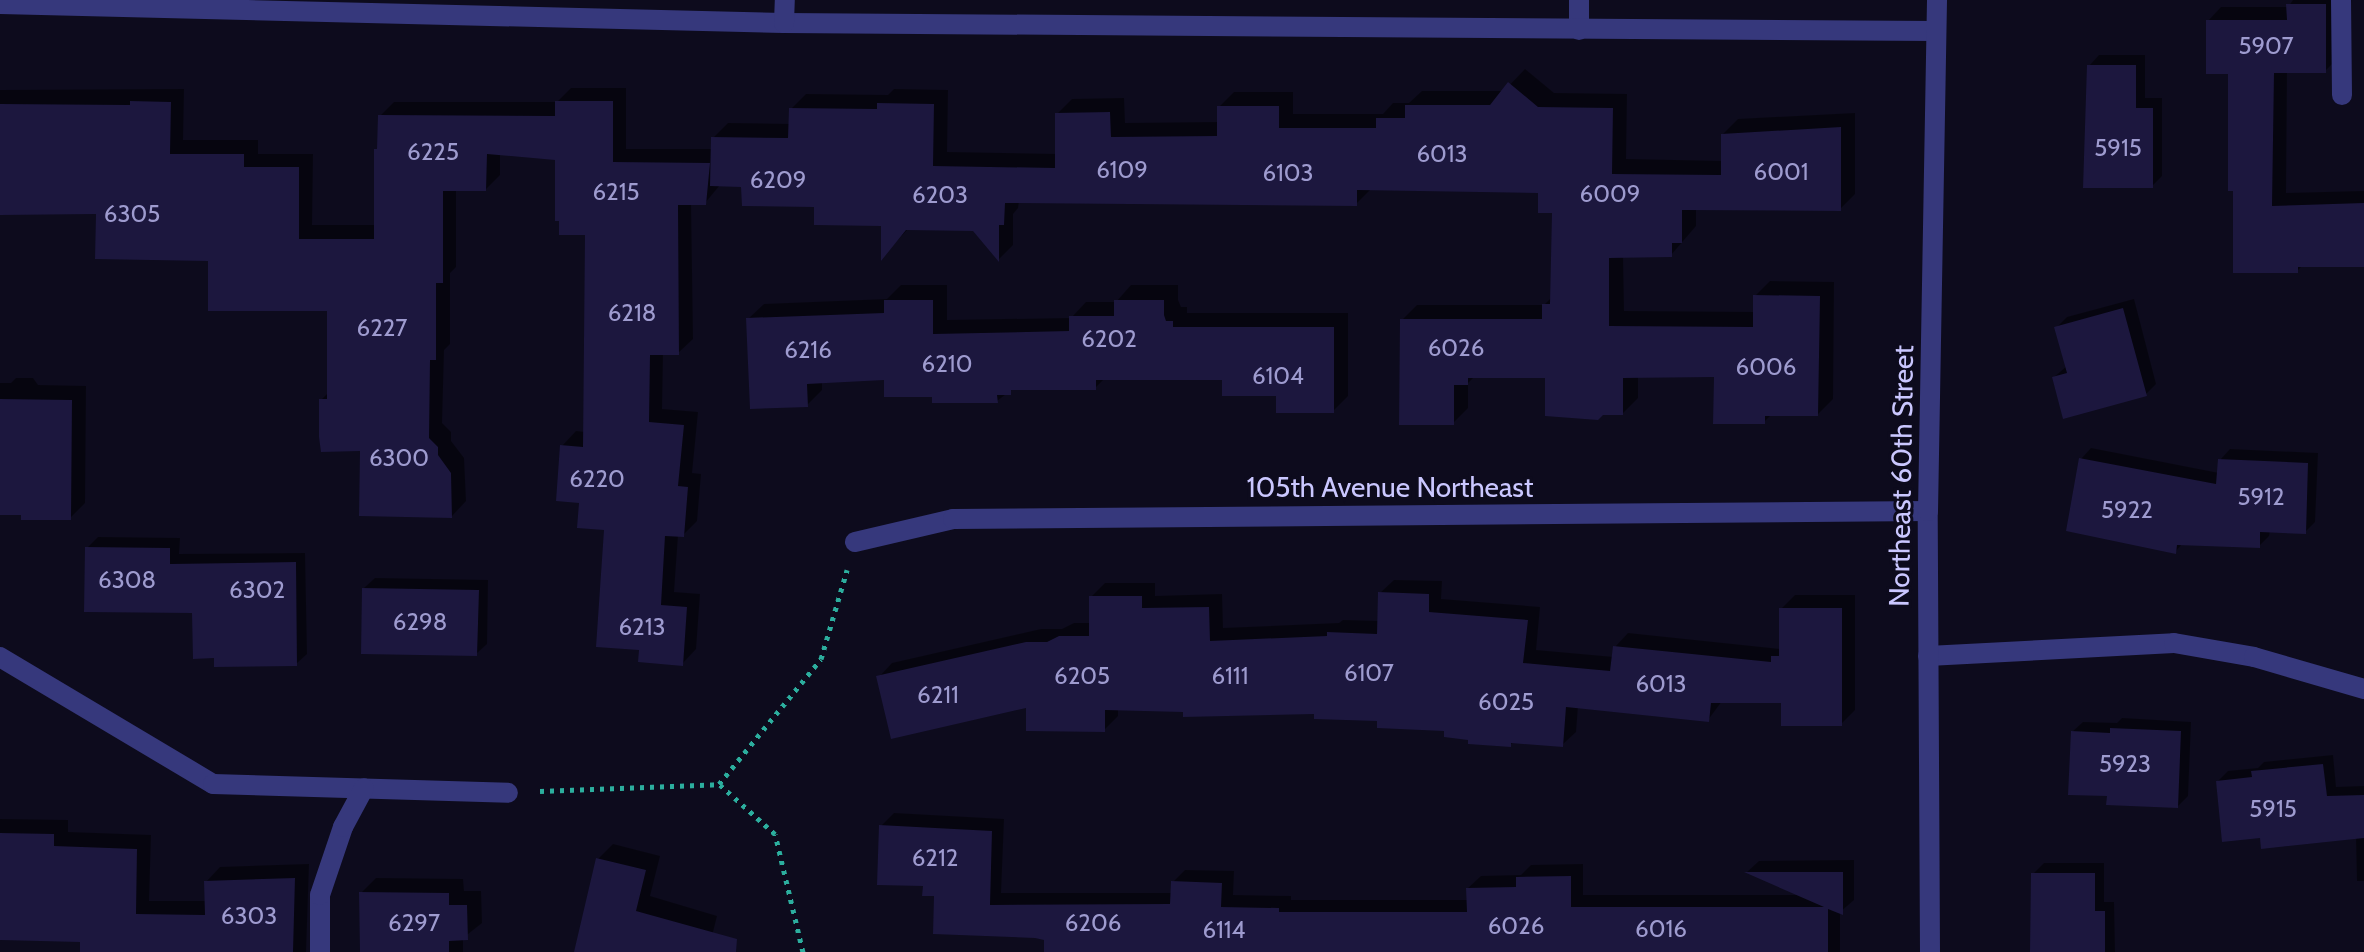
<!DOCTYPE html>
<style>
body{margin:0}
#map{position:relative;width:2364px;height:952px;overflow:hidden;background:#0d0b1d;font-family:Cabin,sans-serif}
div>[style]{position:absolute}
.shadow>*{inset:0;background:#0007}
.building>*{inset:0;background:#1c173e}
.path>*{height:5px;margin-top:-2.5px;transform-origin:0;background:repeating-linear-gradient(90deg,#2cae9e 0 4px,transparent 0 10px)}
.minor>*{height:20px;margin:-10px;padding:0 10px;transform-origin:10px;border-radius:10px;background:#36387c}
span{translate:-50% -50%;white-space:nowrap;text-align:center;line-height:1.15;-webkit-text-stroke:6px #0d0b1d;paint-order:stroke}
.number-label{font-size:24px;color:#9e9bcf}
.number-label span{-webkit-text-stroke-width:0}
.street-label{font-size:28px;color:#cac7ff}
</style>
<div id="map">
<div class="shadow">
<i style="clip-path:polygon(2293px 0,2339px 0,2339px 57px,2325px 71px,2287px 71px,2286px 193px,2364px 191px,2364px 249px,2303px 265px,2297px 271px,2235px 189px,2230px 72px,2208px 21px,2221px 7px,2288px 7px)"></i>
<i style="clip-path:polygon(2099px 55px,2145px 55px,2145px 98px,2162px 98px,2162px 176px,2152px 186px,2089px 66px)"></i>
<i style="clip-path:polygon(1525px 69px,1554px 93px,1627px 94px,1626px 159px,1723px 161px,1723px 134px,1738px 119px,1855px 113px,1855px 194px,1840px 209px,1696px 208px,1696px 226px,1671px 255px,1623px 256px,1624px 311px,1755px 312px,1755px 296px,1770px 281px,1834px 282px,1833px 399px,1818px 414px,1772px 414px,1764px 422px,1716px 375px,1638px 376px,1638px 398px,1623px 413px,1547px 376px,1475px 376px,1468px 383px,1468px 408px,1453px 423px,1402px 320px,1417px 305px,1544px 305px,1552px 297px,1554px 211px,1540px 191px,1372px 188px,1356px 204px,1019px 201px,1018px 208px,1013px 214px,1013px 245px,999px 259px,974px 229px,908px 229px,883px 256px,883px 224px,743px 185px,720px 185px,705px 203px,691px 203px,693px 339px,678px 353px,663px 353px,662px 409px,698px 412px,692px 473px,701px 474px,697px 521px,683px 535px,678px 535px,674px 592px,700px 594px,696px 649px,682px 664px,641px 648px,606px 529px,582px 501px,562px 446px,576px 431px,585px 432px,587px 233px,557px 158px,500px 153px,500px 175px,486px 189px,456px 189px,456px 267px,450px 273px,450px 344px,444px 350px,442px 423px,451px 432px,451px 441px,464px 458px,466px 501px,452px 516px,362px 449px,321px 400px,329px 392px,329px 309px,98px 212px,0 213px,0 90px,184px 89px,183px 140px,258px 140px,258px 154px,313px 154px,312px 225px,376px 225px,376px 150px,379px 147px,380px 116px,394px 102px,557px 102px,571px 88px,626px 88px,626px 149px,713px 149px,713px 138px,728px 123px,790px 124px,791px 109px,806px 94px,888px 95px,894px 89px,948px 90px,947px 152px,1057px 154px,1057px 114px,1072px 99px,1124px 98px,1125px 123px,1219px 122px,1219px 107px,1234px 92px,1293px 92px,1293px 114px,1383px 114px,1393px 103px,1409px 103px,1422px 91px,1504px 91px)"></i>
<i style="clip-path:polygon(901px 285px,947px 285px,947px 320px,1071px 318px,1086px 302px,1116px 302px,1131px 285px,1178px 285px,1178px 300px,1181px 307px,1187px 307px,1187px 313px,1348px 313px,1348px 396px,1333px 411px,1224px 378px,1105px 378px,1095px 388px,1014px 388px,997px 401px,934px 395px,886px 378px,822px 381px,822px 390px,807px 405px,748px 319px,764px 304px,887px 299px)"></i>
<i style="clip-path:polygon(2134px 299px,2156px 384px,2146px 394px,2054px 377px,2067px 366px,2056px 328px,2067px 317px)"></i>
<i style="clip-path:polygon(16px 378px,33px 378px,38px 385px,86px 386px,85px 503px,70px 518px,0 470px,0 383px,11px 383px)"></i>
<i style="clip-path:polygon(2091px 448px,2219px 473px,2220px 460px,2230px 449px,2318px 453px,2315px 522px,2305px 532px,2270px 530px,2269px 536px,2259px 546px,2183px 543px,2175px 552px,2081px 459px)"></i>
<i style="clip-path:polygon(98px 537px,180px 538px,179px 554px,305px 553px,307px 654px,296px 664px,216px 656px,194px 611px,87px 548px)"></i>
<i style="clip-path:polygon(375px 578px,488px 580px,487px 644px,476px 654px,364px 588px)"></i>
<i style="clip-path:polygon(1394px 580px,1442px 581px,1441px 599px,1540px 607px,1536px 650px,1614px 657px,1615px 647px,1628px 633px,1781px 649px,1781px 609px,1795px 595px,1855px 595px,1855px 710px,1841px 724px,1783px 701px,1722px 701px,1708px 720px,1578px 706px,1576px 732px,1562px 745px,1514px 741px,1510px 745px,1446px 729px,1316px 712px,1118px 708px,1118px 716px,1104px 730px,1028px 705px,879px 677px,892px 663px,1041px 629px,1062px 629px,1074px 623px,1091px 623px,1091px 597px,1105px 583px,1155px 583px,1155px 596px,1222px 594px,1223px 628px,1339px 623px,1343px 620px,1380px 621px,1380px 593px)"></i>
<i style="clip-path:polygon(2122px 718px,2191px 722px,2188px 796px,2178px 806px,2109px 795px,2072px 732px,2083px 722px,2117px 723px)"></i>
<i style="clip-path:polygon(2333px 755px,2336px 787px,2364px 786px,2364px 881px,2357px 881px,2356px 837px,2262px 836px,2218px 781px,2228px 771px,2258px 768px,2264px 762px)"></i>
<i style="clip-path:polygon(894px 813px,1004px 819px,1001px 893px,1173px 893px,1173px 882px,1185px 870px,1234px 871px,1233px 895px,1291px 896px,1291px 900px,1469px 900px,1468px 888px,1481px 876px,1521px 875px,1531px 865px,1583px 864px,1583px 895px,1802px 895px,1747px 872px,1759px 861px,1854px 860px,1854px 900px,1840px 912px,1840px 952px,1046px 952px,1046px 938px,936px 894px,925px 884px,881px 826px)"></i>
<i style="clip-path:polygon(0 819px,68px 820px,68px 832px,151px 835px,149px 901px,206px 901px,206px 882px,220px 867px,309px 864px,306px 952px,82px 952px,82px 940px,0 938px)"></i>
<i style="clip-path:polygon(613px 844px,660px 856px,650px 896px,717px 916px,708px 952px,576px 952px,598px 859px)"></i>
<i style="clip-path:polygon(2044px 863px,2104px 863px,2104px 902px,2114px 902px,2115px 952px,2033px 952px,2033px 874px)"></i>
<i style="clip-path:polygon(376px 878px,463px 879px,464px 891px,481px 891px,482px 923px,463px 938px,463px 952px,362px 952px,361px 893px)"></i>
</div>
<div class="building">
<i style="clip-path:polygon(2286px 4px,2326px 4px,2326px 73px,2274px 73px,2272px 206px,2364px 203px,2364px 267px,2298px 267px,2298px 273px,2233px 273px,2233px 191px,2228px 191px,2228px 74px,2206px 74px,2206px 20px,2287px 20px)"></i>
<i style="clip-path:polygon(2087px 65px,2136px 65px,2136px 108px,2153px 108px,2153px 188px,2083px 188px)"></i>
<i style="clip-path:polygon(1508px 82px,1538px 107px,1613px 108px,1612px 174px,1721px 175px,1721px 134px,1841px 127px,1841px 211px,1682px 210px,1682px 243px,1672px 243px,1672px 257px,1609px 258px,1609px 326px,1753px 327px,1753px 295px,1820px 296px,1818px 416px,1765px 416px,1765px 424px,1713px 424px,1714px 377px,1623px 378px,1623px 415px,1603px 415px,1598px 420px,1545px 416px,1545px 378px,1468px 378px,1468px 385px,1454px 385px,1454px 425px,1399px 425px,1400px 319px,1542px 319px,1542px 304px,1550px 304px,1552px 213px,1538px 213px,1538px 193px,1357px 190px,1357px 206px,1005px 203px,1004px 225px,999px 225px,999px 262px,973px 231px,906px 230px,881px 261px,881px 226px,814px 225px,814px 207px,742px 206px,741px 187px,710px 186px,711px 137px,788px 138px,789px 108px,877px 109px,877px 103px,934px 104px,933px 166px,1055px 168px,1055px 113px,1110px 112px,1111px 137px,1217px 136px,1217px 106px,1279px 106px,1279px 128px,1376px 128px,1376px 118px,1405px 118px,1405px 105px,1490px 105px)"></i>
<i style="clip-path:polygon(130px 101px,171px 102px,170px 154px,244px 154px,244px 167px,299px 167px,299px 239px,374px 239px,374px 149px,377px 149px,378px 115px,555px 116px,555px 101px,613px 101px,613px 162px,710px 163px,706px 205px,678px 205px,679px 355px,650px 355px,649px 422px,684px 425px,678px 486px,688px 487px,684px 537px,665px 536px,661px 605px,687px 607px,683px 666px,638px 662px,639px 650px,596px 647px,604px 530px,577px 528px,579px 503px,556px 501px,560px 445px,583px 447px,585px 235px,559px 235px,559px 221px,555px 221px,555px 160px,487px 154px,486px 191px,443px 191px,443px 283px,436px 283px,436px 360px,430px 360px,429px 438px,438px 447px,438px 455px,451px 473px,452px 518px,359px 516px,360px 451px,321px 452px,319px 437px,319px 399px,327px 399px,327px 311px,208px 311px,208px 261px,95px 259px,96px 214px,0 215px,0 104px,130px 105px)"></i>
<i style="clip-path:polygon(884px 300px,933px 300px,933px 334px,1069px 331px,1069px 316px,1114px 316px,1114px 300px,1164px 300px,1164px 315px,1166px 321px,1173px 321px,1173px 327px,1334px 327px,1334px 413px,1276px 413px,1276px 396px,1222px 396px,1222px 380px,1096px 380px,1096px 390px,1011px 390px,1011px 395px,997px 395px,998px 403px,932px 403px,932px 397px,884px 397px,884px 380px,807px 384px,808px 407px,750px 409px,746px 318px,884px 313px)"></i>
<i style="clip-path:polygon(2123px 308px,2147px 396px,2063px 419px,2052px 377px,2067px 373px,2054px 327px)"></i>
<i style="clip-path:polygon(0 399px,72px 400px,71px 520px,21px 520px,21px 515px,0 515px)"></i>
<i style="clip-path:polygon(2079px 458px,2216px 484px,2218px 459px,2308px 463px,2306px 534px,2260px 532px,2260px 548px,2177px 545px,2176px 554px,2066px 531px)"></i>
<i style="clip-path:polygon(85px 547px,170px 548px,170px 564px,296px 562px,297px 666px,214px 667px,214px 658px,193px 659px,192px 613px,84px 612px)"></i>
<i style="clip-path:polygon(362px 588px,479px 590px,477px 656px,361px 654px)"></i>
<i style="clip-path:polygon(1378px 592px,1429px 594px,1429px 612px,1528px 620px,1523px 663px,1610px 671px,1613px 646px,1771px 662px,1771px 656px,1779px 656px,1779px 608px,1842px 608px,1842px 726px,1781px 726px,1781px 703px,1711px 703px,1709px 722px,1566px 707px,1563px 747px,1511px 743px,1511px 747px,1468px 744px,1468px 740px,1444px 737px,1444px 731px,1377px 728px,1377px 721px,1314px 719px,1314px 714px,1183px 717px,1183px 712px,1105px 710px,1105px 732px,1026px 731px,1026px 708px,891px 739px,876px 676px,1026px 642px,1047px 642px,1059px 636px,1089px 636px,1089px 596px,1142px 596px,1142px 608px,1209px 607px,1210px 641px,1327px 636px,1327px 632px,1377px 634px)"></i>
<i style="clip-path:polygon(2110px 728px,2181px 731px,2178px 808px,2106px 805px,2107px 796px,2068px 795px,2071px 731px,2110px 733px)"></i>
<i style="clip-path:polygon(2323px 764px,2327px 796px,2364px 795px,2364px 838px,2261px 849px,2260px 838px,2222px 842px,2216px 781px,2252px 777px,2251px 771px)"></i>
<i style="clip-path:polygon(879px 825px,992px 831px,990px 905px,1170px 904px,1171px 881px,1222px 883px,1221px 907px,1279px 908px,1279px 912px,1467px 912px,1466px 888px,1516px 887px,1516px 877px,1571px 876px,1571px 907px,1824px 907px,1744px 872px,1843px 872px,1843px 915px,1828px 909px,1828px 952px,1044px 952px,1044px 940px,1035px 938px,933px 934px,934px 896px,922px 896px,923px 886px,877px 885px)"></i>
<i style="clip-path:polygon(0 833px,54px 834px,54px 846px,137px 849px,136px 914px,205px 915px,204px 881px,295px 878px,293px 952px,80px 952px,80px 942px,0 940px)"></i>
<i style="clip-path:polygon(596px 858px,646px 870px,636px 911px,737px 939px,736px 952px,574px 952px)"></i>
<i style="clip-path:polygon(2031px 873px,2095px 873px,2095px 911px,2105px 911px,2105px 952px,2030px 952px)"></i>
<i style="clip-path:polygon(359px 892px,449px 893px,449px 905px,467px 905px,468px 940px,449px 941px,449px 952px,360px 952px)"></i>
</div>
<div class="path">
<i style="left:540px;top:791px;width:179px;rotate:-2.2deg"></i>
<i style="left:803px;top:952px;width:121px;rotate:-103.3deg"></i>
<i style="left:775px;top:834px;width:75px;rotate:-138.2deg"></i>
<i style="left:719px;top:784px;width:161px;rotate:-50.8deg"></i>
<i style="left:821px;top:659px;width:93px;rotate:-73.7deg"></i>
</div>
<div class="minor">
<i style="left:1579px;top:0;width:30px;rotate:90deg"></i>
<i style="left:2341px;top:0;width:95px;rotate:89.4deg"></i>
<i style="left:0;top:4px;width:784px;rotate:1.39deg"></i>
<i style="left:784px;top:23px;width:1152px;rotate:0.4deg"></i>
<i style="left:784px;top:23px;width:23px;rotate:-88deg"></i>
<i style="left:855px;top:542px;width:101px;rotate:-13.2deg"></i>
<i style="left:953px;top:519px;width:975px;rotate:-0.47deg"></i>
<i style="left:1928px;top:656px;width:246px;rotate:-3deg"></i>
<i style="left:2174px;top:643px;width:81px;rotate:9.9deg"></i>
<i style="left:2254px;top:657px;width:115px;rotate:16.2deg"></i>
<i style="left:0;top:657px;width:248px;rotate:30.8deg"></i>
<i style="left:213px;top:784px;width:295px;rotate:1.7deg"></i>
<i style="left:320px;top:952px;width:57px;rotate:-90deg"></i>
<i style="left:320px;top:895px;width:72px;rotate:-71.3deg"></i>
<i style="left:343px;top:827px;width:44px;rotate:-61.7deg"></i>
<i style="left:1930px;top:952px;width:441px;rotate:-90.3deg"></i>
<i style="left:1928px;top:511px;width:511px;rotate:-88.99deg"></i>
</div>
<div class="number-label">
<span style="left:2266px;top:46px">5907</span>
<span style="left:2118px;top:148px">5915</span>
<span style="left:433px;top:152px">6225</span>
<span style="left:1442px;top:154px">6013</span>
<span style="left:1122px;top:170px">6109</span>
<span style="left:1781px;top:172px">6001</span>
<span style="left:1288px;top:173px">6103</span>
<span style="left:778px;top:180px">6209</span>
<span style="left:616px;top:192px">6215</span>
<span style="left:1610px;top:194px">6009</span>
<span style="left:940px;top:195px">6203</span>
<span style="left:132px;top:214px">6305</span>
<span style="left:632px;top:313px">6218</span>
<span style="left:382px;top:328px">6227</span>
<span style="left:1109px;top:339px">6202</span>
<span style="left:1456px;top:348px">6026</span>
<span style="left:808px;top:350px">6216</span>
<span style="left:947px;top:364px">6210</span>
<span style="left:1766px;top:367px">6006</span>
<span style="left:1278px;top:376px">6104</span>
<span style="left:399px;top:458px">6300</span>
<span style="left:597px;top:479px">6220</span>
<span style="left:2261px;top:497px">5912</span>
<span style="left:2127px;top:510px">5922</span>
<span style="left:127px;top:580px">6308</span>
<span style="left:257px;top:590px">6302</span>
<span style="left:420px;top:622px">6298</span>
<span style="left:642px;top:627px">6213</span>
<span style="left:1369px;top:673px">6107</span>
<span style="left:1082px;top:676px">6205</span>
<span style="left:1230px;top:676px">6111</span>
<span style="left:1661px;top:684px">6013</span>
<span style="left:938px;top:695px">6211</span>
<span style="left:1506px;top:702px">6025</span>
<span style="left:2125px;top:764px">5923</span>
<span style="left:2273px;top:809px">5915</span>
<span style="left:935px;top:858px">6212</span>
<span style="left:249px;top:916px">6303</span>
<span style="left:414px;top:923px">6297</span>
<span style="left:1093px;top:923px">6206</span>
<span style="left:1516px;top:926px">6026</span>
<span style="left:1661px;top:929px">6016</span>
<span style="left:1224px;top:930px">6114</span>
</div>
<div class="street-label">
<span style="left:1901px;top:476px;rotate:-89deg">Northeast 60th Street</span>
<span style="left:1390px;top:487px">105th Avenue Northeast</span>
</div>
</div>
